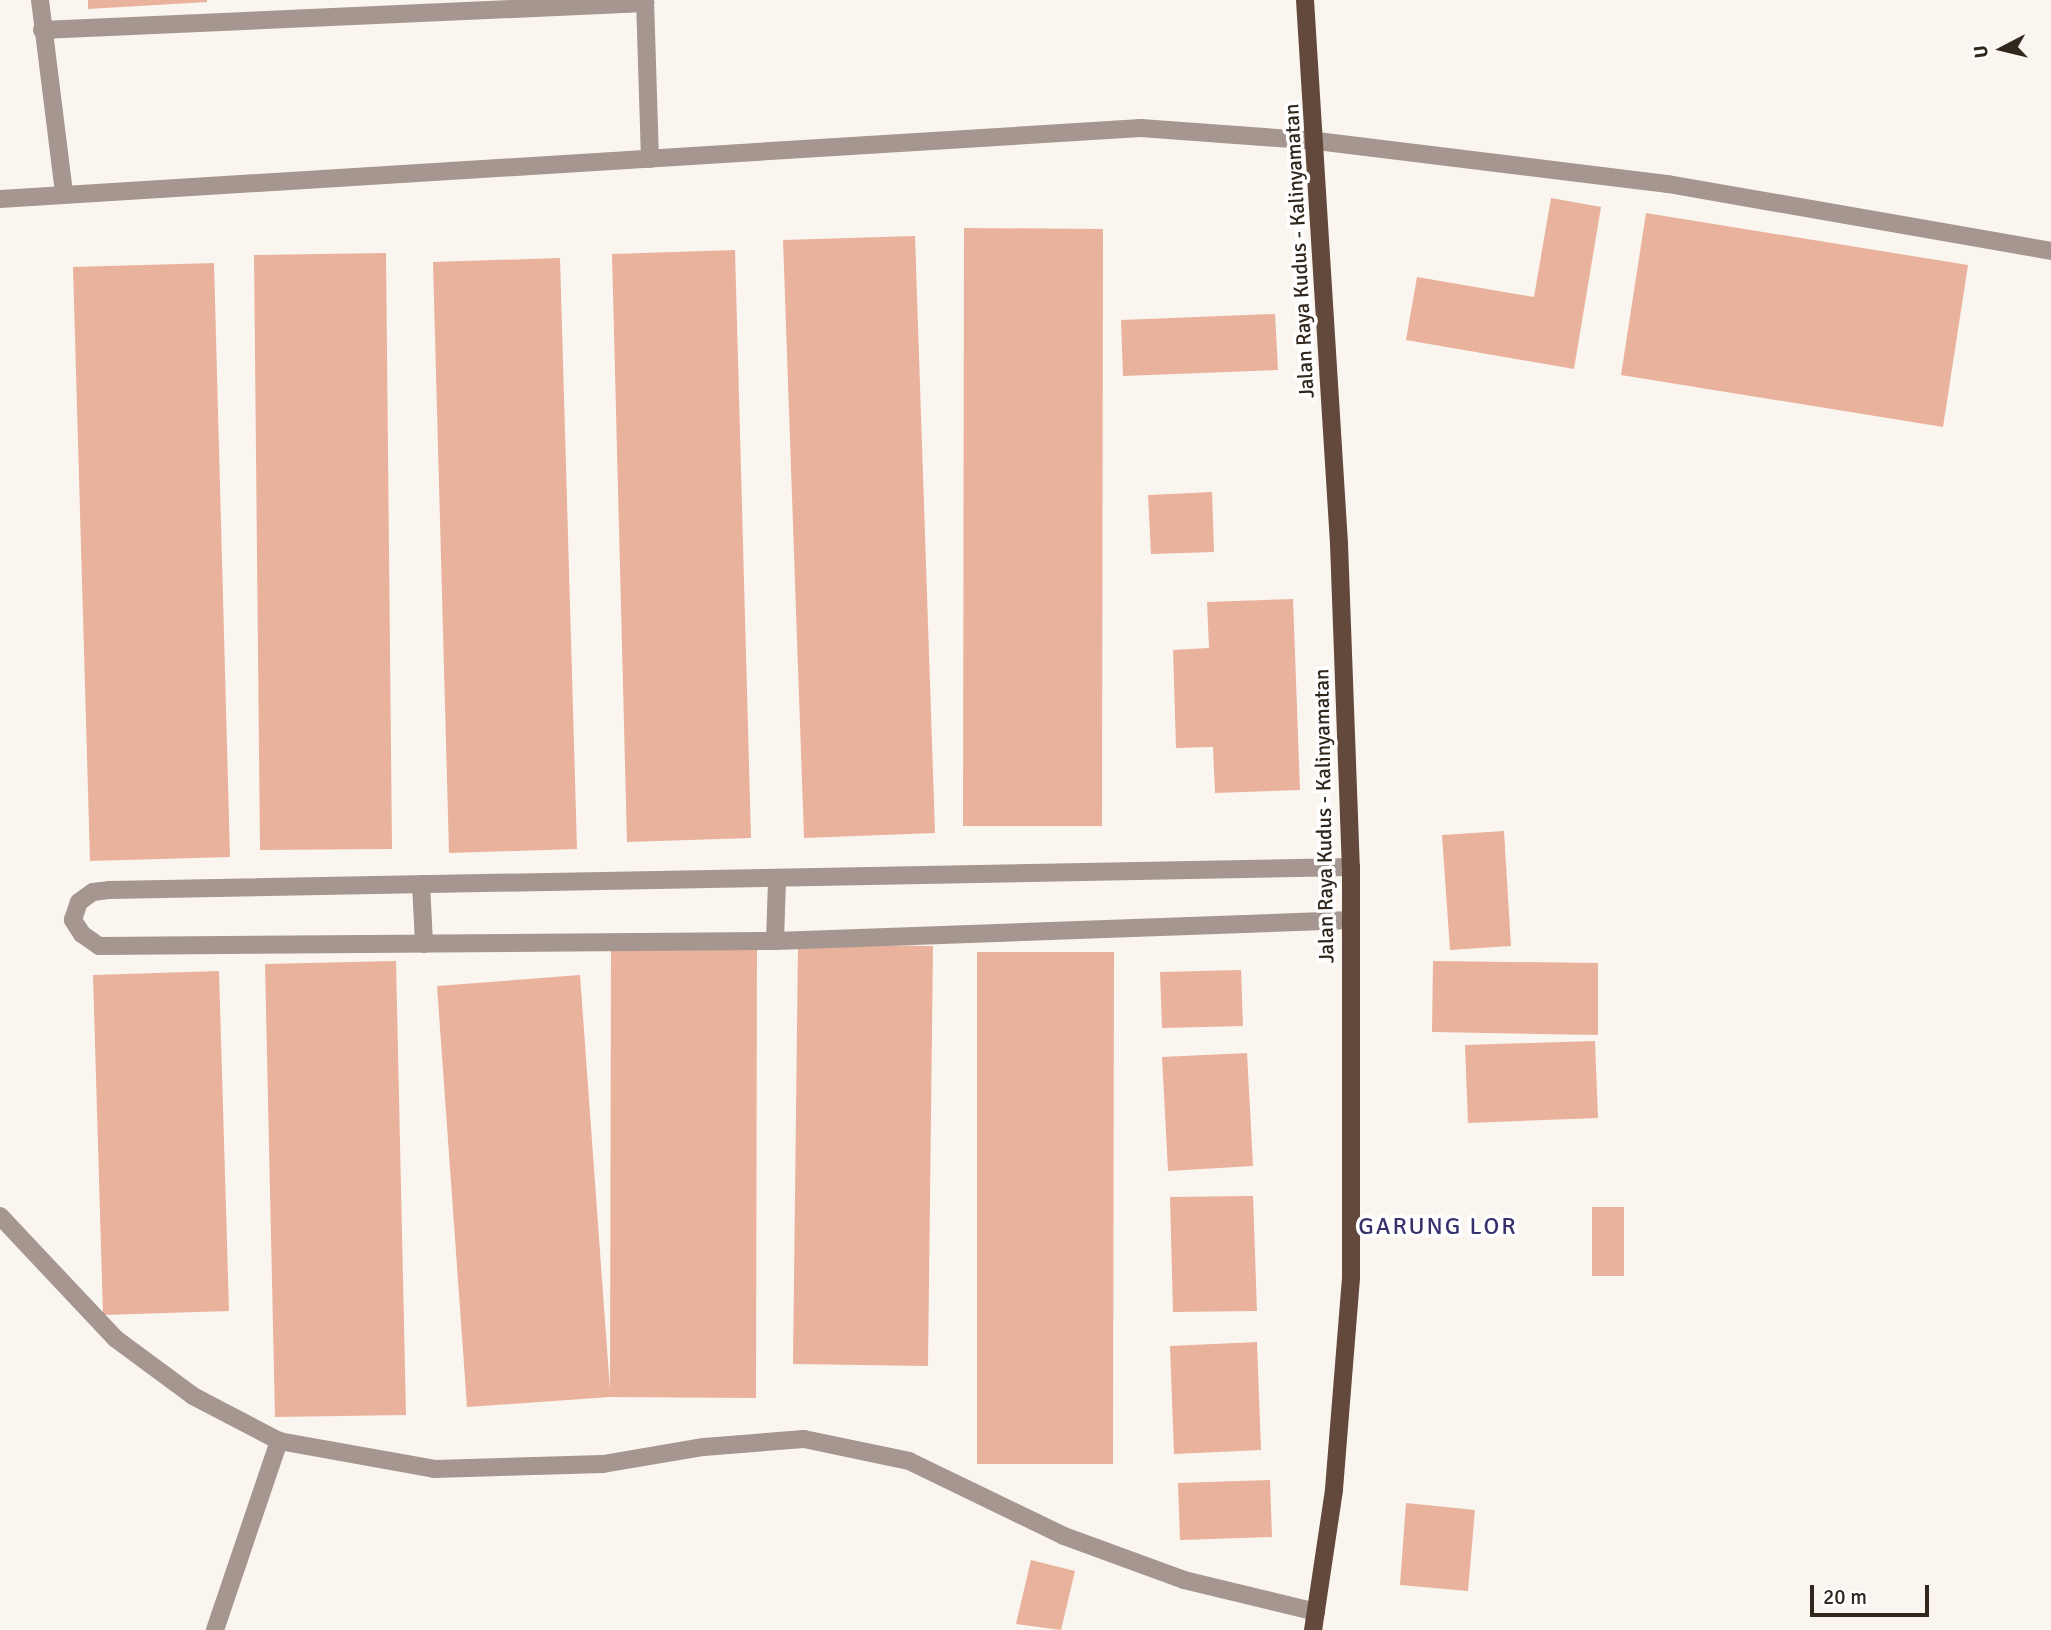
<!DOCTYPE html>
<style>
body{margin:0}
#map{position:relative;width:2051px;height:1630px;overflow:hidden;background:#fbf5f0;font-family:Signika,sans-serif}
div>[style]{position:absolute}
.building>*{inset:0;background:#e9b29c}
.minor>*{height:18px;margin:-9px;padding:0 9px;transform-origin:9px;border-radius:9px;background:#a5968f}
.major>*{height:18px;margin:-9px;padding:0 9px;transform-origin:9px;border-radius:9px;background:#62493c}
span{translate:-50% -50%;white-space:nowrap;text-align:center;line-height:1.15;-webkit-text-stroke:7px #fff;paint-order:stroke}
.street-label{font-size:21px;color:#31271d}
.quarter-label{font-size:24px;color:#37306c;letter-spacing:2px}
.north{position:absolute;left:1967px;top:14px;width:70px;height:70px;-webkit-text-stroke:5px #fff;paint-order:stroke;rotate:263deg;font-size:19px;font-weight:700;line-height:28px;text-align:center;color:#31271d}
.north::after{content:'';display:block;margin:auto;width:24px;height:32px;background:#31271d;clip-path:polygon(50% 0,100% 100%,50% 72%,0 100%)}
.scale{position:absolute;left:1810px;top:1585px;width:119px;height:32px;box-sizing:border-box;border:4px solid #31271d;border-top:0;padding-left:9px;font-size:21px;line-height:24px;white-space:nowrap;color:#31271d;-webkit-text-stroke:5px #fff;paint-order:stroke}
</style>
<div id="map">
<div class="building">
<i style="clip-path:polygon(88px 0,207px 0,207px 2px,88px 9px)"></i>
<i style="clip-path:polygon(1551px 198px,1601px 207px,1574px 369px,1406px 340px,1417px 277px,1534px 297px)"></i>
<i style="clip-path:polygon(1646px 213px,1968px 265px,1943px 427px,1621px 375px)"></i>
<i style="clip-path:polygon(964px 228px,1103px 229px,1102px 826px,963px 826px)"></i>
<i style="clip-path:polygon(915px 236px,935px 833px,804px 838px,783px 240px)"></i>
<i style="clip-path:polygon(735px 250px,751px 838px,627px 842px,612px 254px)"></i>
<i style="clip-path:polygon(386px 253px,392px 849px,260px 850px,254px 255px)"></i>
<i style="clip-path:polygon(560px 258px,577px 849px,449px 853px,433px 262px)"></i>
<i style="clip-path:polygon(214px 263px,230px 857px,90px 861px,73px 267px)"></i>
<i style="clip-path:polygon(1275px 314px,1278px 370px,1123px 376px,1121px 320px)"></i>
<i style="clip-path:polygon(1212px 492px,1214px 552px,1151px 554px,1148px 495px)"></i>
<i style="clip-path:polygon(1293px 599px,1300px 790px,1215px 793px,1213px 747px,1176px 748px,1173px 650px,1209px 648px,1207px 602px)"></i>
<i style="clip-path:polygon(1504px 831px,1511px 946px,1450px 950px,1442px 835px)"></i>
<i style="clip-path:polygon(798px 944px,933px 946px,928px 1366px,793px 1364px)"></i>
<i style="clip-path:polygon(611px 946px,757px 946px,756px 1398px,610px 1397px,467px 1407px,437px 986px,580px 975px,610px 1390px)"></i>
<i style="clip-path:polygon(977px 952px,1114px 952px,1113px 1464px,977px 1464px)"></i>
<i style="clip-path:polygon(396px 961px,406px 1415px,275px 1417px,265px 964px)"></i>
<i style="clip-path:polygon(1433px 961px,1598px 963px,1598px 1035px,1432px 1032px)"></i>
<i style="clip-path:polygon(1241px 970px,1243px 1026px,1162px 1028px,1160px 972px)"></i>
<i style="clip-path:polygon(219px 971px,229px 1311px,103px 1315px,93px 975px)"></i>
<i style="clip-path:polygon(1595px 1041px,1598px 1118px,1468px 1123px,1465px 1045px)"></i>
<i style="clip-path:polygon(1247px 1053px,1253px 1166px,1168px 1171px,1162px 1057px)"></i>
<i style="clip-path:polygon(1253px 1196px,1257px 1311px,1173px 1312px,1170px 1197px)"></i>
<i style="clip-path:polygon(1592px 1207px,1624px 1207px,1624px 1276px,1592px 1276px)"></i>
<i style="clip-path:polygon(1257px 1342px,1261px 1450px,1174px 1454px,1170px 1346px)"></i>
<i style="clip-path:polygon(1270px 1480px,1272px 1537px,1180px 1540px,1178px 1483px)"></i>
<i style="clip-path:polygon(1406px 1503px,1475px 1510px,1468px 1591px,1400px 1585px)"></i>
<i style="clip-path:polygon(1031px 1560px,1075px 1571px,1061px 1630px,1016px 1624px)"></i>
</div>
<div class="minor">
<i style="left:40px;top:0;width:195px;rotate:82.9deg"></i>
<i style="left:645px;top:0;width:159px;rotate:88.2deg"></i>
<i style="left:42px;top:30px;width:604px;rotate:-2.56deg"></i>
<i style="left:0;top:199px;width:1143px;rotate:-3.56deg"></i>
<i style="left:1141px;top:128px;width:176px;rotate:4.2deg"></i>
<i style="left:1317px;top:141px;width:354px;rotate:7deg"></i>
<i style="left:1668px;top:184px;width:389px;rotate:9.9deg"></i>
<i style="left:421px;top:884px;width:60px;rotate:87.1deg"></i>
<i style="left:1351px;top:920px;width:576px;rotate:177.91deg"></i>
<i style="left:775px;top:941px;width:676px;rotate:179.58deg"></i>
<i style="left:99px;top:946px;width:21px;rotate:-145deg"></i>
<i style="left:82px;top:934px;width:17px;rotate:-123deg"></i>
<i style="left:73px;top:920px;width:19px;rotate:-72deg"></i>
<i style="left:79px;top:902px;width:17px;rotate:-36deg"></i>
<i style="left:93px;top:892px;width:17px;rotate:-7deg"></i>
<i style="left:110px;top:890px;width:1241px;rotate:-1.06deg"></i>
<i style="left:775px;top:941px;width:61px;rotate:-88.1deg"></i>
<i style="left:0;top:1216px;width:169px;rotate:46.7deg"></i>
<i style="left:116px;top:1339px;width:96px;rotate:36.5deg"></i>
<i style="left:193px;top:1396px;width:97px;rotate:27.6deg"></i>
<i style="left:279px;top:1441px;width:158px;rotate:10.2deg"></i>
<i style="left:434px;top:1469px;width:169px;rotate:-1.7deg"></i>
<i style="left:603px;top:1464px;width:102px;rotate:-9.6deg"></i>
<i style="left:704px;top:1447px;width:100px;rotate:-4.6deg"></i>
<i style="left:804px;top:1439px;width:107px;rotate:11.8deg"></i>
<i style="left:909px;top:1461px;width:172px;rotate:25.8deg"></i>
<i style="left:1064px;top:1536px;width:128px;rotate:20.1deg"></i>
<i style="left:1184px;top:1580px;width:136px;rotate:13.6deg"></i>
<i style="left:215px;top:1630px;width:200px;rotate:-71.3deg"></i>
</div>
<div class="major">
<i style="left:1305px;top:0;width:545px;rotate:86.42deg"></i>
<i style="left:1339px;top:544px;width:323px;rotate:87.9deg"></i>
<i style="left:1351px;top:867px;width:411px;rotate:90deg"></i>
<i style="left:1351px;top:1278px;width:213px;rotate:94.6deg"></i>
<i style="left:1334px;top:1490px;width:142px;rotate:98.5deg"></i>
</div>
<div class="street-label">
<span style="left:1299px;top:251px;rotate:-93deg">Jalan Raya Kudus - Kalinyamatan</span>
<span style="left:1324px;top:816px;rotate:-91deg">Jalan Raya Kudus - Kalinyamatan</span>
</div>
<div class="quarter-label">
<span style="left:1438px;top:1227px">GARUNG LOR</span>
</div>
<div class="north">U</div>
<div class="scale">20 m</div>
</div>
